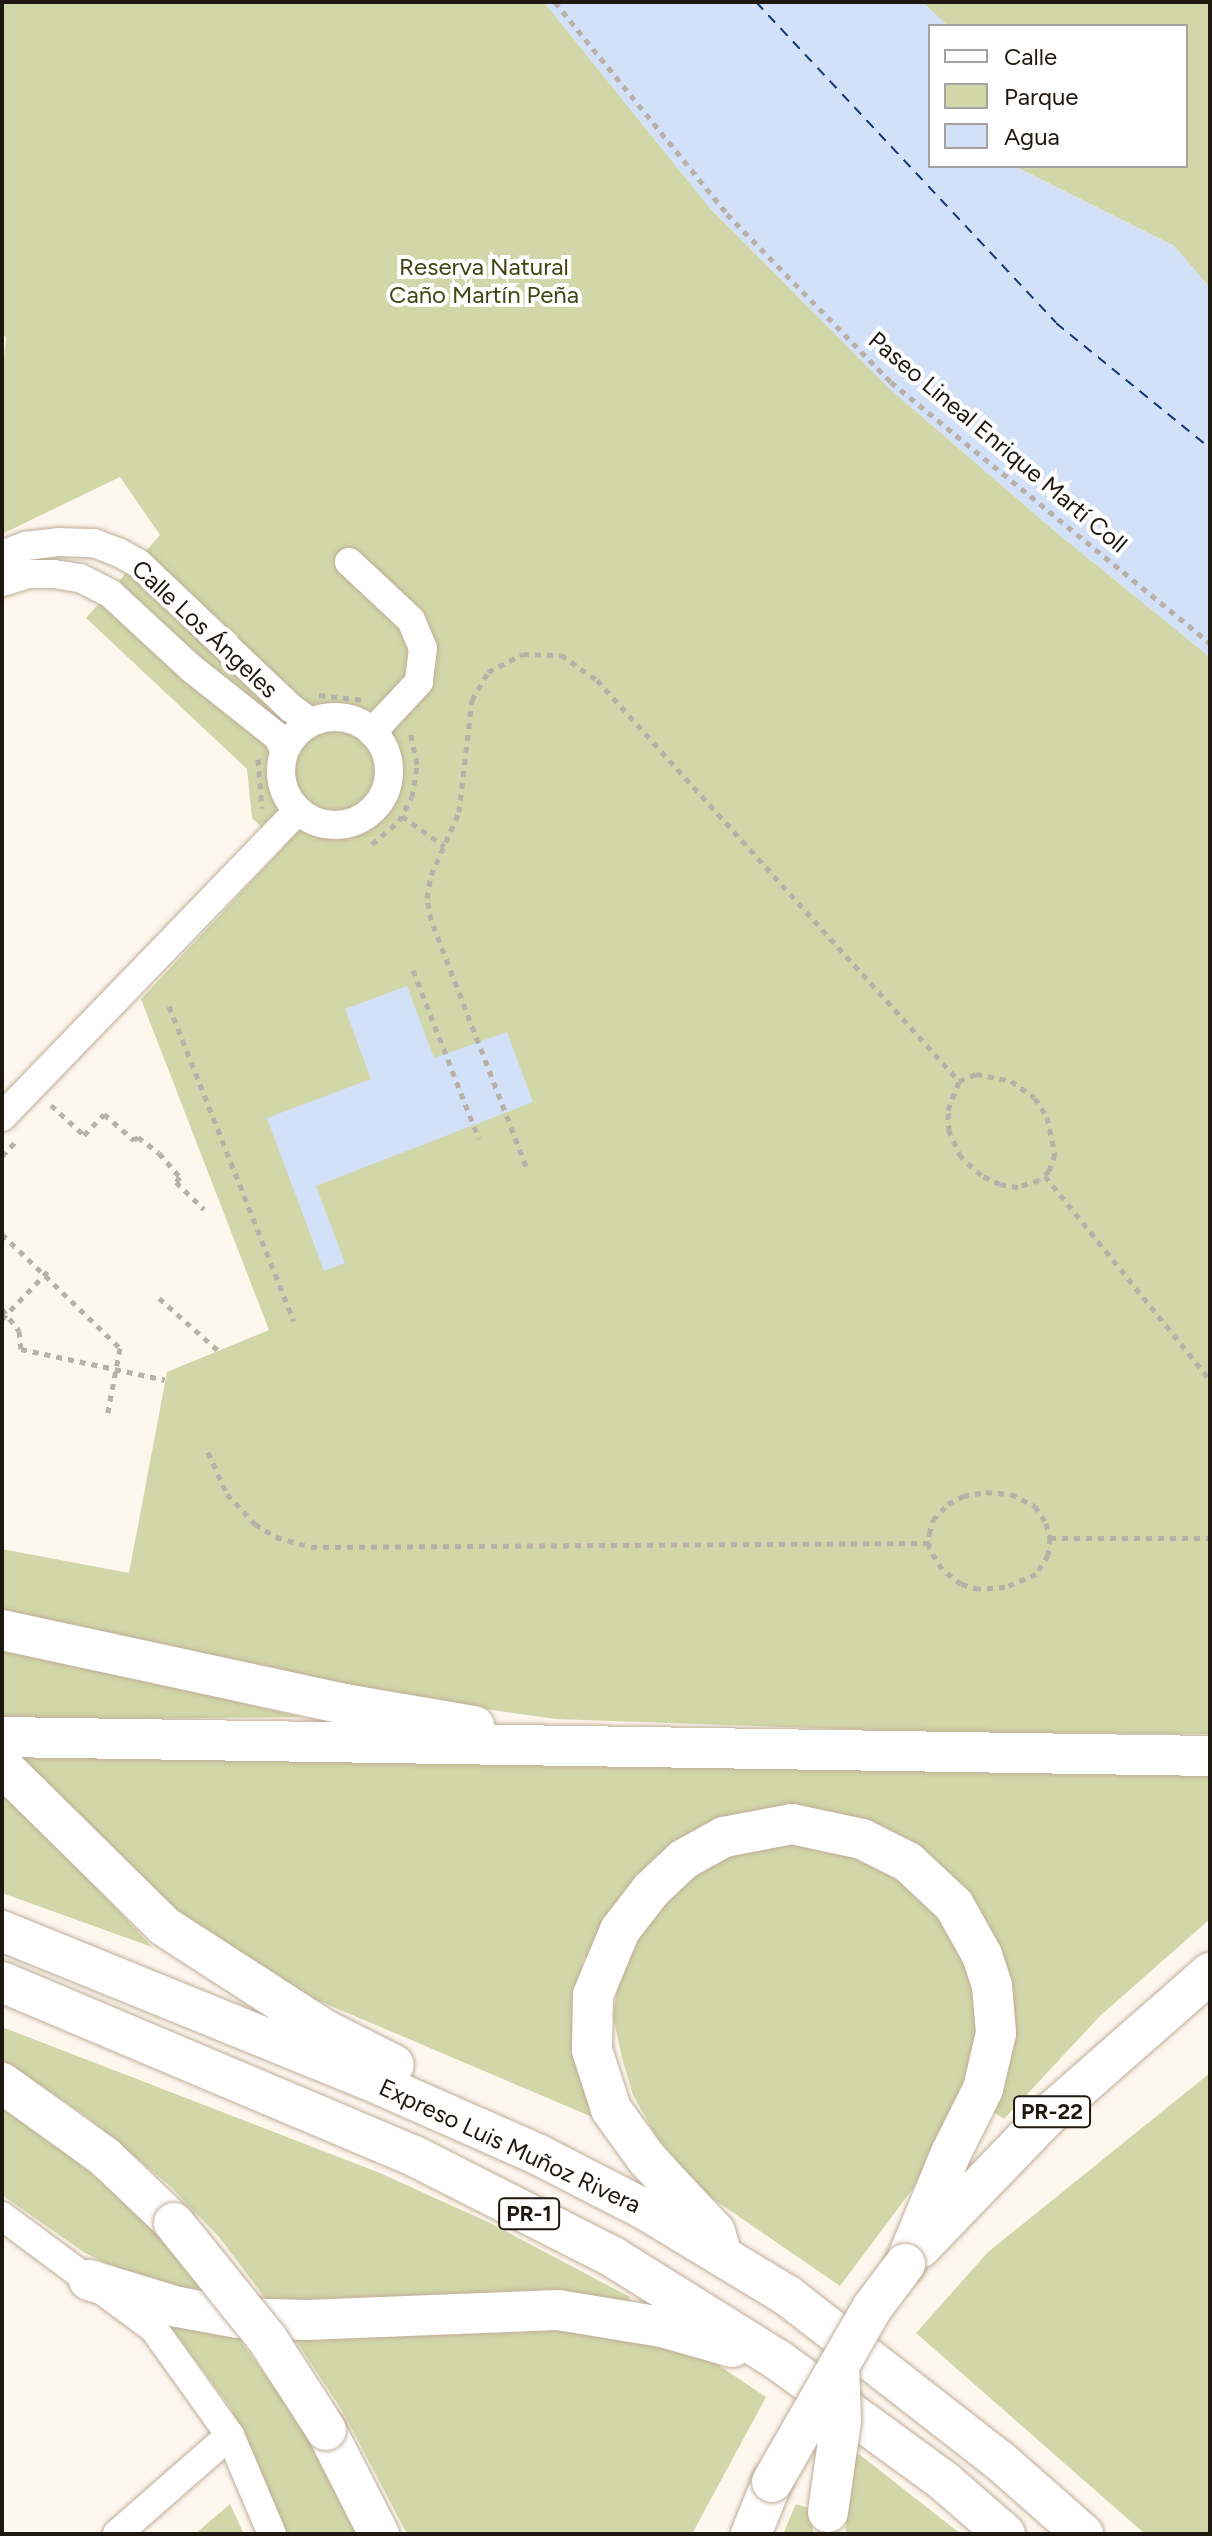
<!DOCTYPE html>
<meta charset="utf-8">
<style>
body{margin:0}
#map{position:relative;width:1212px;height:2536px;overflow:hidden;background:#fef7ee;font-family:Figtree,sans-serif}
div>[style]{position:absolute}
.green>*{inset:0;background:#d1d7a8}
.water>*{inset:0;background:#d3e1f8}
.ferry>*{height:2px;margin-top:-1px;transform-origin:0;background:repeating-linear-gradient(90deg,#143777 0 10px,transparent 0 18px)}
.path>*{height:5px;margin-top:-2.5px;transform-origin:0;background:repeating-linear-gradient(90deg,#b7b1a8 0 6px,transparent 0 12px)}
.roads{filter:drop-shadow(0 0 2px #beae98) drop-shadow(0 0 2px #beae98)}
.minor>*{height:28px;margin:-14px;padding:0 14px;transform-origin:14px;border-radius:14px;background:#fff}
.minor>.ring{margin:-14px;padding:0;box-sizing:content-box;background:none;border:28px solid #fff;border-radius:50%}
.highway>*{height:40px;margin:-20px;padding:0 20px;transform-origin:20px;border-radius:20px;background:#fff}
.bridges{filter:drop-shadow(0 0 2px #beae98) drop-shadow(0 0 2px #beae98)}
.highway-bridge>*{height:40px;margin:-20px;padding:0 20px;transform-origin:20px;border-radius:20px;background:#fff}
span{translate:-50% -50%;white-space:nowrap;text-align:center;line-height:1.15;-webkit-text-stroke:8px #fff;paint-order:stroke}
.shield-label span{padding:2px 6px;background:#fff;border:2px solid;border-radius:6px;-webkit-text-stroke-width:0}
.shield-label{font-size:22px;color:#1e1810;font-weight:700}
.park-label{font-size:24px;color:#414512}
.street-label{font-size:24px;color:#1e1810}
.frame{position:absolute;inset:0;border:4px solid #1e1810;pointer-events:none}
.legend{position:absolute;left:928px;top:24px;width:260px;height:144px;box-sizing:border-box;background:#fff;border:2px solid #a5a39f;margin:0;padding:10px 14px;list-style:none;font-size:24px;color:#1e1810}
.legend li{display:flex;align-items:center;gap:16px;height:40px}
.legend b{width:40px;border:2px solid #a5a39f}
</style>
<div id="map">
<div class="green">
<i style="clip-path:polygon(2px 2px,544px 2px,710px 208px,891px 390px,1056px 532px,1210px 657px,1210px 1734px,957px 1733px,555px 1719px,379px 1694px,2px 1612px,2px 1549px,129px 1573px,167px 1372px,269px 1330px,141px 999px,283px 848px,252px 818px,247px 769px,86px 618px,160px 535px,120px 477px,2px 534px,2px 375px,6px 338px,2px 333px)"></i>
<i style="clip-path:polygon(922px 2px,1210px 2px,1210px 288px,1174px 246px,1014px 166px,1186px 166px,1186px 26px,948px 26px)"></i>
<i style="clip-path:polygon(2px 1645px,301px 1717px,2px 1720px)"></i>
<i style="clip-path:polygon(13px 1756px,1210px 1774px,1210px 1919px,1100px 2016px,1004px 2119px,989px 2109px,935px 2159px,840px 2286px,703px 2192px,656px 2136px,633px 2095px,622px 2058px,613px 2016px,620px 1969px,584px 1957px,575px 2001px,597px 2119px,244px 1969px,197px 1943px)"></i>
<i style="clip-path:polygon(2px 1783px,152px 1947px,2px 1893px)"></i>
<i style="clip-path:polygon(2px 2027px,380px 2173px,490px 2223px,630px 2297px,626px 2305px,271px 2306px,219px 2237px,170px 2186px,86px 2116px,2px 2060px)"></i>
<i style="clip-path:polygon(1210px 2073px,1210px 2534px,1145px 2534px,916px 2333px,988px 2252px)"></i>
<i style="clip-path:polygon(2px 2108px,70px 2156px,130px 2206px,168px 2245px,210px 2298px,122px 2271px,85px 2253px,2px 2195px)"></i>
<i style="clip-path:polygon(167px 2322px,233px 2330px,305px 2430px,358px 2534px,285px 2534px,230px 2407px)"></i>
<i style="clip-path:polygon(538px 2323px,696px 2350px,766px 2397px,692px 2534px,407px 2534px,343px 2412px,292px 2335px)"></i>
<i style="clip-path:polygon(855px 2451px,961px 2534px,846px 2534px,844px 2500px)"></i>
<i style="clip-path:polygon(230px 2504px,244px 2534px,195px 2534px)"></i>
<i style="clip-path:polygon(796px 2504px,811px 2509px,813px 2534px,783px 2534px)"></i>
</div>
<div class="water">
<i style="clip-path:polygon(544px 2px,922px 2px,948px 26px,930px 26px,930px 166px,1014px 166px,1174px 246px,1210px 288px,1210px 657px,1056px 532px,891px 390px,710px 208px)"></i>
<i style="clip-path:polygon(407px 986px,434px 1058px,507px 1032px,533px 1102px,316px 1186px,345px 1263px,324px 1271px,267px 1118px,371px 1079px,345px 1009px)"></i>
</div>
<div class="ferry">
<i style="left:756px;top:2px;width:439px;rotate:46.9deg"></i>
<i style="left:1056px;top:323px;width:198px;rotate:39.1deg"></i>
</div>
<div class="path">
<i style="left:555px;top:2px;width:273px;rotate:50.9deg"></i>
<i style="left:727px;top:214px;width:235px;rotate:45.7deg"></i>
<i style="left:891px;top:382px;width:412px;rotate:39.3deg"></i>
<i style="left:319px;top:695px;width:45px;rotate:6.3deg"></i>
<i style="left:258px;top:759px;width:49px;rotate:85.3deg"></i>
<i style="left:402px;top:816px;width:52px;rotate:35.5deg"></i>
<i style="left:372px;top:844px;width:35px;rotate:-40deg"></i>
<i style="left:399px;top:821px;width:27px;rotate:-62deg"></i>
<i style="left:412px;top:797px;width:33px;rotate:-81deg"></i>
<i style="left:417px;top:764px;width:34px;rotate:-102deg"></i>
<i style="left:413px;top:970px;width:181px;rotate:68.7deg"></i>
<i style="left:169px;top:1006px;width:339px;rotate:68.4deg"></i>
<i style="left:976px;top:1074px;width:36px;rotate:11deg"></i>
<i style="left:1011px;top:1081px;width:29px;rotate:35deg"></i>
<i style="left:1035px;top:1098px;width:22px;rotate:58deg"></i>
<i style="left:1047px;top:1117px;width:38px;rotate:78deg"></i>
<i style="left:1055px;top:1154px;width:18px;rotate:109deg"></i>
<i style="left:1049px;top:1171px;width:13px;rotate:138deg"></i>
<i style="left:1039px;top:1180px;width:22px;rotate:162deg"></i>
<i style="left:1018px;top:1187px;width:18px;rotate:-171deg"></i>
<i style="left:1000px;top:1184px;width:21px;rotate:-155deg"></i>
<i style="left:981px;top:1175px;width:27px;rotate:-138deg"></i>
<i style="left:961px;top:1157px;width:29px;rotate:-115deg"></i>
<i style="left:949px;top:1131px;width:21px;rotate:-93deg"></i>
<i style="left:948px;top:1110px;width:31px;rotate:-69deg"></i>
<i style="left:959px;top:1081px;width:18px;rotate:-22deg"></i>
<i style="left:51px;top:1105px;width:45px;rotate:42.3deg"></i>
<i style="left:84px;top:1135px;width:29px;rotate:-46deg"></i>
<i style="left:104px;top:1114px;width:40px;rotate:41deg"></i>
<i style="left:134px;top:1140px;width:5px;rotate:-37deg"></i>
<i style="left:138px;top:1137px;width:26px;rotate:37deg"></i>
<i style="left:159px;top:1153px;width:32px;rotate:49deg"></i>
<i style="left:180px;top:1177px;width:6px;rotate:129deg"></i>
<i style="left:176px;top:1182px;width:39px;rotate:44deg"></i>
<i style="left:2px;top:1156px;width:22px;rotate:-47deg"></i>
<i style="left:526px;top:1166px;width:264px;rotate:-111.1deg"></i>
<i style="left:431px;top:920px;width:22px;rotate:-100deg"></i>
<i style="left:427px;top:898px;width:23px;rotate:-80deg"></i>
<i style="left:431px;top:875px;width:69px;rotate:-66deg"></i>
<i style="left:459px;top:812px;width:113px;rotate:-83.4deg"></i>
<i style="left:472px;top:700px;width:32px;rotate:-60deg"></i>
<i style="left:488px;top:672px;width:39px;rotate:-27deg"></i>
<i style="left:523px;top:654px;width:38px;rotate:2deg"></i>
<i style="left:561px;top:655px;width:44px;rotate:34.8deg"></i>
<i style="left:597px;top:680px;width:540px;rotate:47.93deg"></i>
<i style="left:1045px;top:1176px;width:262px;rotate:51deg"></i>
<i style="left:2px;top:1234px;width:164px;rotate:44deg"></i>
<i style="left:120px;top:1348px;width:70px;rotate:100.7deg"></i>
<i style="left:159px;top:1298px;width:80px;rotate:41.5deg"></i>
<i style="left:2px;top:1309px;width:28px;rotate:52deg"></i>
<i style="left:19px;top:1331px;width:18px;rotate:84deg"></i>
<i style="left:21px;top:1349px;width:147px;rotate:12.1deg"></i>
<i style="left:2px;top:1319px;width:71px;rotate:-46.1deg"></i>
<i style="left:208px;top:1452px;width:46px;rotate:65.7deg"></i>
<i style="left:227px;top:1494px;width:41px;rotate:47deg"></i>
<i style="left:255px;top:1524px;width:25px;rotate:32deg"></i>
<i style="left:276px;top:1537px;width:36px;rotate:16deg"></i>
<i style="left:311px;top:1547px;width:618px;rotate:-0.37deg"></i>
<i style="left:1050px;top:1538px;width:17px;rotate:97deg"></i>
<i style="left:1048px;top:1555px;width:22px;rotate:122deg"></i>
<i style="left:1036px;top:1574px;width:34px;rotate:157deg"></i>
<i style="left:1005px;top:1587px;width:26px;rotate:176deg"></i>
<i style="left:979px;top:1589px;width:19px;rotate:-164deg"></i>
<i style="left:961px;top:1584px;width:24px;rotate:-142deg"></i>
<i style="left:942px;top:1569px;width:25px;rotate:-122deg"></i>
<i style="left:929px;top:1548px;width:14px;rotate:-90deg"></i>
<i style="left:929px;top:1534px;width:15px;rotate:-74deg"></i>
<i style="left:933px;top:1520px;width:22px;rotate:-47deg"></i>
<i style="left:948px;top:1504px;width:17px;rotate:-28deg"></i>
<i style="left:963px;top:1496px;width:23px;rotate:-10deg"></i>
<i style="left:986px;top:1492px;width:25px;rotate:5deg"></i>
<i style="left:1011px;top:1494px;width:27px;rotate:27deg"></i>
<i style="left:1035px;top:1506px;width:20px;rotate:57deg"></i>
<i style="left:1046px;top:1523px;width:16px;rotate:75deg"></i>
<i style="left:1050px;top:1538px;width:160px"></i>
</div>
<div class="roads">
<div class="minor">
<i style="left:2px;top:555px;width:26px;rotate:-21deg"></i>
<i style="left:26px;top:546px;width:32px;rotate:-7deg"></i>
<i style="left:58px;top:542px;width:36px;rotate:2deg"></i>
<i style="left:94px;top:543px;width:26px;rotate:21deg"></i>
<i style="left:118px;top:552px;width:23px;rotate:29deg"></i>
<i style="left:138px;top:563px;width:211px;rotate:43.5deg"></i>
<i style="left:291px;top:708px;width:24px;rotate:36deg"></i>
<i style="left:349px;top:562px;width:85px;rotate:43.1deg"></i>
<i style="left:411px;top:620px;width:30px;rotate:67deg"></i>
<i style="left:423px;top:648px;width:34px;rotate:97deg"></i>
<i style="left:419px;top:682px;width:69px;rotate:133.2deg"></i>
<i style="left:2px;top:582px;width:28px;rotate:-17deg"></i>
<i style="left:29px;top:574px;width:25px"></i>
<i style="left:54px;top:574px;width:26px;rotate:9deg"></i>
<i style="left:80px;top:578px;width:35px;rotate:27deg"></i>
<i style="left:111px;top:594px;width:109px;rotate:42.8deg"></i>
<i style="left:191px;top:668px;width:111px;rotate:38.4deg"></i>
<i style="left:278px;top:737px;width:14px;rotate:65deg"></i>
<i class="ring" style="left:281px;top:717px;width:80px;height:80px"></i>
<i style="left:2px;top:1117px;width:426px;rotate:-46deg"></i>
<i style="left:2px;top:2216px;width:189px;rotate:36.6deg"></i>
<i style="left:154px;top:2329px;width:130px;rotate:54.4deg"></i>
<i style="left:230px;top:2435px;width:108px;rotate:67deg"></i>
<i style="left:117px;top:2534px;width:150px;rotate:-41.2deg"></i>
</div>
<div class="highway">
<i style="left:2px;top:1630px;width:351px;rotate:12.2deg"></i>
<i style="left:345px;top:1704px;width:131px;rotate:9.7deg"></i>
<i style="left:2px;top:1737px;width:1208px;rotate:0.9deg"></i>
<i style="left:2px;top:1766px;width:228px;rotate:44.6deg"></i>
<i style="left:164px;top:1926px;width:192px;rotate:32.9deg"></i>
<i style="left:325px;top:2030px;width:77px;rotate:26.9deg"></i>
<i style="left:2px;top:1931px;width:394px;rotate:22.1deg"></i>
<i style="left:367px;top:2079px;width:188px;rotate:23.8deg"></i>
<i style="left:539px;top:2155px;width:120px;rotate:27.2deg"></i>
<i style="left:646px;top:2210px;width:166px;rotate:31.2deg"></i>
<i style="left:788px;top:2296px;width:267px;rotate:37.9deg"></i>
<i style="left:999px;top:2460px;width:112px;rotate:41.4deg"></i>
<i style="left:2px;top:1982px;width:447px;rotate:22.9deg"></i>
<i style="left:414px;top:2156px;width:223px;rotate:26.9deg"></i>
<i style="left:613px;top:2257px;width:195px;rotate:32deg"></i>
<i style="left:778px;top:2360px;width:207px;rotate:36.1deg"></i>
<i style="left:945px;top:2482px;width:79px;rotate:40.9deg"></i>
<i style="left:2px;top:2083px;width:127px;rotate:35.7deg"></i>
<i style="left:105px;top:2157px;width:95px;rotate:43.7deg"></i>
<i style="left:719px;top:2245px;width:14px;rotate:-107deg"></i>
<i style="left:715px;top:2232px;width:100px;rotate:-133deg"></i>
<i style="left:647px;top:2159px;width:62px;rotate:-125.8deg"></i>
<i style="left:611px;top:2109px;width:62px;rotate:-107.9deg"></i>
<i style="left:592px;top:2050px;width:55px;rotate:-89deg"></i>
<i style="left:593px;top:1995px;width:70px;rotate:-67.4deg"></i>
<i style="left:620px;top:1930px;width:51px;rotate:-52.2deg"></i>
<i style="left:651px;top:1890px;width:45px;rotate:-43.2deg"></i>
<i style="left:684px;top:1859px;width:46px;rotate:-28.8deg"></i>
<i style="left:724px;top:1837px;width:69px;rotate:-10.8deg"></i>
<i style="left:792px;top:1824px;width:72px;rotate:12.1deg"></i>
<i style="left:862px;top:1839px;width:51px;rotate:26.6deg"></i>
<i style="left:908px;top:1862px;width:63px;rotate:43.1deg"></i>
<i style="left:954px;top:1905px;width:57px;rotate:60.8deg"></i>
<i style="left:982px;top:1955px;width:33px;rotate:72deg"></i>
<i style="left:992px;top:1986px;width:47px;rotate:85.1deg"></i>
<i style="left:996px;top:2033px;width:57px;rotate:103.1deg"></i>
<i style="left:983px;top:2089px;width:72px;rotate:116.6deg"></i>
<i style="left:951px;top:2153px;width:120px;rotate:112.5deg"></i>
<i style="left:920px;top:2248px;width:180px;rotate:-46.1deg"></i>
<i style="left:1045px;top:2118px;width:220px;rotate:-41.3deg"></i>
<i style="left:89px;top:2280px;width:93px;rotate:16.9deg"></i>
<i style="left:178px;top:2307px;width:61px;rotate:10.4deg"></i>
<i style="left:238px;top:2318px;width:69px;rotate:1.7deg"></i>
<i style="left:307px;top:2320px;width:251px;rotate:-2.3deg"></i>
<i style="left:558px;top:2310px;width:105px;rotate:9.3deg"></i>
<i style="left:662px;top:2327px;width:73px;rotate:15.9deg"></i>
<i style="left:326px;top:2430px;width:117px;rotate:63deg"></i>
<i style="left:751px;top:2534px;width:56px;rotate:-68deg"></i>
</div>
</div>
<div class="bridges">
<div class="highway-bridge">
<i style="left:174px;top:2223px;width:150px;rotate:51.2deg"></i>
<i style="left:268px;top:2340px;width:107px;rotate:57.2deg"></i>
<i style="left:772px;top:2482px;width:201px;rotate:-60.1deg"></i>
<i style="left:872px;top:2308px;width:55px;rotate:-53.1deg"></i>
<i style="left:828px;top:2512px;width:92px;rotate:-81.9deg"></i>
<i style="left:841px;top:2421px;width:56px;rotate:-92deg"></i>
</div>
</div>
<div class="shield-label">
<span style="left:1052px;top:2112px">PR-22</span>
<span style="left:529px;top:2214px">PR-1</span>
</div>
<div class="park-label">
<span style="left:484px;top:281px">Reserva Natural<br>Caño Martín Peña</span>
</div>
<div class="street-label">
<span style="left:998px;top:442px;rotate:40deg">Paseo Lineal Enrique Martí Coll</span>
<span style="left:205px;top:629px;rotate:43deg">Calle Los Ángeles</span>
<span style="left:510px;top:2146px;rotate:25deg">Expreso Luis Muñoz Rivera</span>
</div>
<div class="frame"></div>
<ul class="legend">
<li><b style="height:10px;background:#fff"></b>Calle</li>
<li><b style="height:22px;background:#d1d7a8"></b>Parque</li>
<li><b style="height:22px;background:#d3e1f8"></b>Agua</li>
</ul>
</div>
